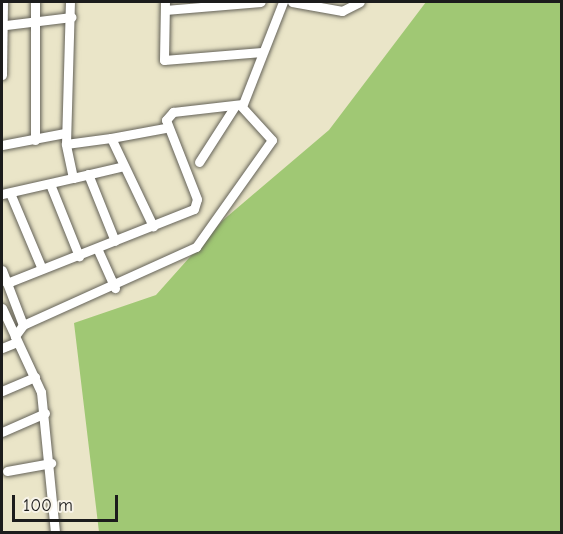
<!DOCTYPE html>
<style>
body{margin:0}
#map{position:relative;width:563px;height:534px;overflow:hidden;background:#eae5c8;font-family:"Comic Neue",sans-serif}
div>[style]{position:absolute}
.green>*{inset:0;background:#a0c874}
.roads{filter:drop-shadow(0 0 2px #646258) drop-shadow(0 0 2px #646258)}
.minor>*{height:9px;margin:-4.5px;padding:0 4.5px;transform-origin:4.5px;border-radius:4.5px;background:#fff}
span{translate:-50% -50%;white-space:nowrap;text-align:center;line-height:1.15;-webkit-text-stroke:4.5px #f7f3e8;paint-order:stroke}
.frame{position:absolute;inset:0;border:3px solid #1c1c1c;pointer-events:none}
.scale{position:absolute;left:12px;top:495px;width:106px;height:27px;box-sizing:border-box;border:3px solid #1c1c1c;border-top:0;padding-left:8px;font-size:18px;line-height:21px;white-space:nowrap;color:#1c1c1c;-webkit-text-stroke:4px #f7f3e8;paint-order:stroke}
</style>
<div id="map">
<div class="green">
<i style="clip-path:polygon(426px 2px,561px 2px,561px 532px,99px 532px,74px 323px,156px 295px,222px 221px,329px 130px)"></i>
</div>
<div class="roads">
<div class="minor">
<i style="left:165px;top:2px;width:58px;rotate:91deg"></i>
<i style="left:164px;top:60px;width:98px;rotate:-4.7deg"></i>
<i style="left:292px;top:2px;width:51px;rotate:10.2deg"></i>
<i style="left:342px;top:11px;width:20px;rotate:-27deg"></i>
<i style="left:165px;top:10px;width:96px;rotate:-4.8deg"></i>
<i style="left:6px;top:25px;width:66px;rotate:-6.9deg"></i>
<i style="left:2px;top:75px;width:73px;rotate:-89.2deg"></i>
<i style="left:111px;top:138px;width:55px;rotate:-10.5deg"></i>
<i style="left:35px;top:140px;width:138px;rotate:-90deg"></i>
<i style="left:66px;top:144px;width:142px;rotate:-88.4deg"></i>
<i style="left:2px;top:145px;width:64px;rotate:-10.8deg"></i>
<i style="left:199px;top:162px;width:67px;rotate:-57.3deg"></i>
<i style="left:88px;top:174px;width:72px;rotate:68.1deg"></i>
<i style="left:73px;top:178px;width:52px;rotate:-13.2deg"></i>
<i style="left:50px;top:184px;width:78px;rotate:68.1deg"></i>
<i style="left:10px;top:193px;width:82px;rotate:67.2deg"></i>
<i style="left:2px;top:194px;width:73px;rotate:-12.7deg"></i>
<i style="left:73px;top:178px;width:35px;rotate:-102deg"></i>
<i style="left:66px;top:144px;width:45px;rotate:-7.6deg"></i>
<i style="left:111px;top:138px;width:98px;rotate:64.5deg"></i>
<i style="left:97px;top:248px;width:44px;rotate:65.8deg"></i>
<i style="left:2px;top:270px;width:14px;rotate:69deg"></i>
<i style="left:7px;top:283px;width:201px;rotate:-21.6deg"></i>
<i style="left:194px;top:209px;width:10px;rotate:-73deg"></i>
<i style="left:197px;top:199px;width:85px;rotate:-111.4deg"></i>
<i style="left:166px;top:120px;width:11px;rotate:-49deg"></i>
<i style="left:173px;top:112px;width:70px;rotate:-6.5deg"></i>
<i style="left:243px;top:104px;width:110px;rotate:-68.6deg"></i>
<i style="left:7px;top:283px;width:45px;rotate:69.1deg"></i>
<i style="left:23px;top:325px;width:14px;rotate:126deg"></i>
<i style="left:15px;top:336px;width:62px;rotate:65.1deg"></i>
<i style="left:41px;top:392px;width:141px;rotate:84.3deg"></i>
<i style="left:2px;top:308px;width:31px;rotate:65deg"></i>
<i style="left:23px;top:325px;width:190px;rotate:-24.3deg"></i>
<i style="left:196px;top:247px;width:131px;rotate:-54.6deg"></i>
<i style="left:272px;top:140px;width:47px;rotate:-132.4deg"></i>
<i style="left:2px;top:348px;width:16px;rotate:-22deg"></i>
<i style="left:2px;top:391px;width:36px;rotate:-23deg"></i>
<i style="left:2px;top:432px;width:47px;rotate:-23.8deg"></i>
<i style="left:7px;top:471px;width:45px;rotate:-10.3deg"></i>
</div>
</div>
<div class="frame"></div>
<div class="scale">100 m</div>
</div>
